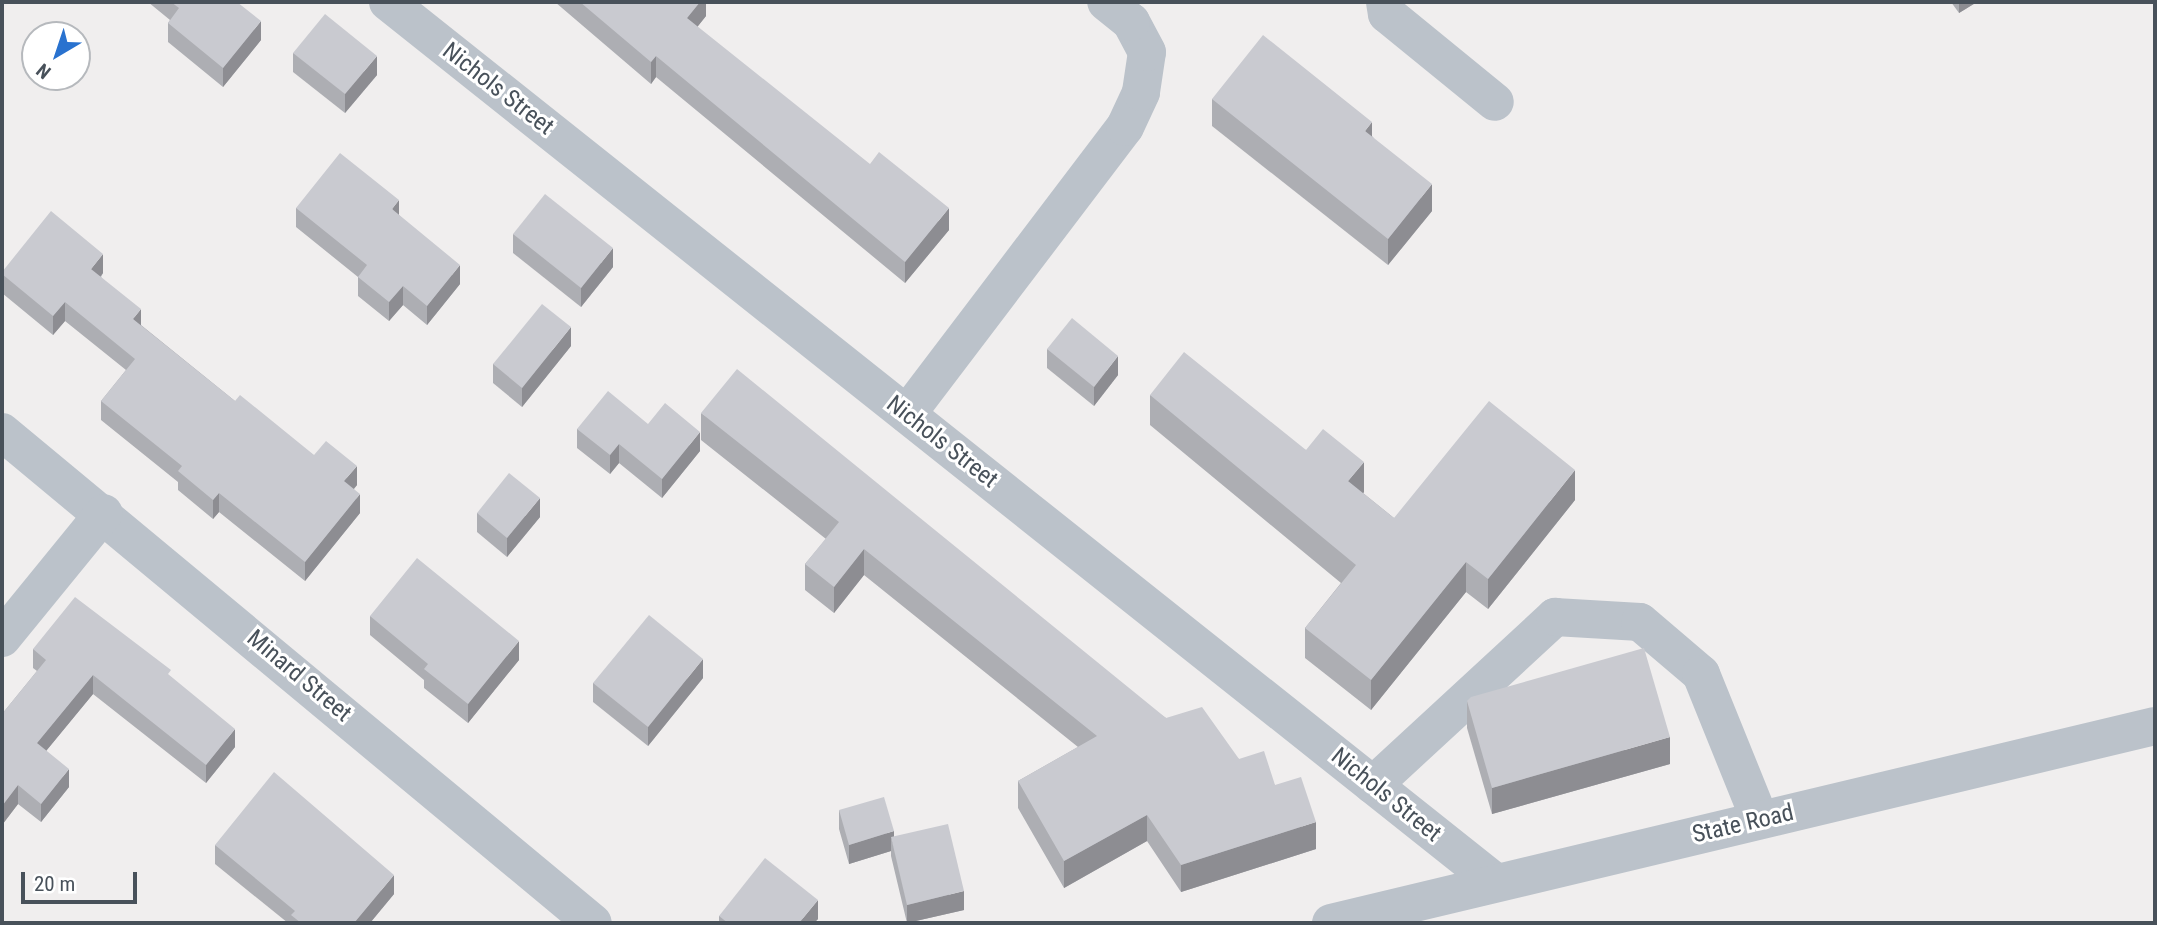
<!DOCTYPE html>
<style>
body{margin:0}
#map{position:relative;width:2157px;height:925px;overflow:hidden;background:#f0eeee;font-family:"Roboto Condensed",sans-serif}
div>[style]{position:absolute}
.minor>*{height:38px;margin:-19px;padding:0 19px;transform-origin:19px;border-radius:19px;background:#bbc2ca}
.wall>*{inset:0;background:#adaeb3}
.shaded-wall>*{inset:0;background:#8d8d92}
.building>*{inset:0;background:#c9cad0}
span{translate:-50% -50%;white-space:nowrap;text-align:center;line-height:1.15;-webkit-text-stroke:6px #fff;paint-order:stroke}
.street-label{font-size:24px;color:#48515a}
.frame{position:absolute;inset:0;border:4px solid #48515a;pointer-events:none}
.north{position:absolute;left:21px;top:21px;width:70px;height:70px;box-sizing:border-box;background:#fff;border:2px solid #b6b9bd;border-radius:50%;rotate:219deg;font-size:19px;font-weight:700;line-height:28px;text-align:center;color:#48515a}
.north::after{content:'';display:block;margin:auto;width:24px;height:32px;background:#2972cf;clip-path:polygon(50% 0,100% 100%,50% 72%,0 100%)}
.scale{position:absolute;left:21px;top:872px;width:116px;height:32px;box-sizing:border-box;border:4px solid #48515a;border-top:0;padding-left:9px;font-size:21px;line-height:24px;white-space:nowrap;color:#48515a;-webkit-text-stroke:5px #fff;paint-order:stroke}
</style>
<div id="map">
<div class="minor">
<i style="left:388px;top:2px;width:1414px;rotate:38.48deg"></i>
<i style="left:1385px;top:2px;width:12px;rotate:81deg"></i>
<i style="left:1387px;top:14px;width:139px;rotate:39.2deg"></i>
<i style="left:907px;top:414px;width:360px;rotate:-52.8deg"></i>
<i style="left:1125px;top:127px;width:38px;rotate:-65deg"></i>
<i style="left:1141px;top:92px;width:40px;rotate:-81.5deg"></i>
<i style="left:1147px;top:52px;width:34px;rotate:-118deg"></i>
<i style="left:1131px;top:22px;width:32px;rotate:-141deg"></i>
<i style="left:2px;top:432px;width:768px;rotate:39.72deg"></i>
<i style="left:2px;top:638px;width:161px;rotate:-50.8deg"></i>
<i style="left:1373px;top:785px;width:248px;rotate:-42.7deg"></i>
<i style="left:1555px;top:617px;width:85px;rotate:3.4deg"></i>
<i style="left:1640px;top:622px;width:80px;rotate:40.4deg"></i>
<i style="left:1701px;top:674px;width:157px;rotate:68deg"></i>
<i style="left:1331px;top:923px;width:847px;rotate:-13.45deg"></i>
</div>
<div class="wall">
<i style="clip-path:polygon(148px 2px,237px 2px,261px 40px,223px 87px,168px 42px,168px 23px,170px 20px)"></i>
<i style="clip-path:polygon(555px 2px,706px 2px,706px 16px,697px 27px,949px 230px,905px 283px,656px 77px,651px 84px)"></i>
<i style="clip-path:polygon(1951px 2px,1977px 2px,1959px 13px)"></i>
<i style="clip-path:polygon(293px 53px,377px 75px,345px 113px,293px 72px)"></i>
<i style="clip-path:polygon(1212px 99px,1372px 136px,1432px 211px,1388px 265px,1212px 126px)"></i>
<i style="clip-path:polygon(296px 208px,399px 215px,460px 284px,427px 325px,403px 305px,389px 321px,358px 296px,358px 277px,296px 227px)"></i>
<i style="clip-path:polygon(513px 234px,613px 267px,581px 307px,513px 253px)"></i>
<i style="clip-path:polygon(2px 272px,103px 273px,101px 277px,141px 325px,235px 401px,357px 485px,354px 489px,360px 513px,305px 581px,219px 512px,213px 519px,178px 490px,178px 482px,101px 420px,101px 401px,126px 370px,65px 321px,53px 335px,2px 293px)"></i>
<i style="clip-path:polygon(571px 346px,522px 407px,493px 383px,493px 364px)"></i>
<i style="clip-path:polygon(1047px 349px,1118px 375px,1094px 406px,1047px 368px)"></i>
<i style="clip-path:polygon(1150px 395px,1306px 450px,1364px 492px,1363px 493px,1394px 518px,1575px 500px,1488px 609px,1466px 592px,1371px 710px,1305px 658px,1305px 628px,1341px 583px,1150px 425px)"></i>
<i style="clip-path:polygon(701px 413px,1166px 718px,1239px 759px,1275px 785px,1316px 849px,1181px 892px,1147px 841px,1064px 888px,1018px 808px,1018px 781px,1078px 747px,864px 575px,834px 613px,805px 590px,805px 564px,826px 539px,701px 440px)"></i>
<i style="clip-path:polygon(648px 424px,700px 451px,662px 498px,619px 463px,610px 474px,577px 448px,577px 429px)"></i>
<i style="clip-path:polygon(477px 513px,540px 517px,507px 557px,477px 532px)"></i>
<i style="clip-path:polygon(370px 616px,519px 660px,468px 723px,424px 688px,424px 680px,370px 635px)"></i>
<i style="clip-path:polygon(33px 649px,171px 677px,235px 747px,206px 783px,93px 694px,46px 751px,69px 787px,41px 822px,18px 804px,2px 825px,2px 714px,37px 671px,33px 668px)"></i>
<i style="clip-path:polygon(703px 678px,648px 746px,593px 702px,593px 683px)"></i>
<i style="clip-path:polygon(1467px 701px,1670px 764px,1492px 814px,1467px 728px)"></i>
<i style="clip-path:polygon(839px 810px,894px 837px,964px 910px,907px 923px,891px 856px,891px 851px,849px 864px,839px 829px)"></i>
<i style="clip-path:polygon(215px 845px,394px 894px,370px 923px,288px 923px,215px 864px)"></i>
<i style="clip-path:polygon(719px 916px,818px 919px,814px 923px,719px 923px)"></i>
</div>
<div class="shaded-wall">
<i style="clip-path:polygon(700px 2px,706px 2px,706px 16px,687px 40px,687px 18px)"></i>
<i style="clip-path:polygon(1959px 2px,1977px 2px,1959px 13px)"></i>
<i style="clip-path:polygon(261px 21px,261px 40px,223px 87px,223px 68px)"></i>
<i style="clip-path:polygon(377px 56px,377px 75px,345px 113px,345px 94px)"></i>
<i style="clip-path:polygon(656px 56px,656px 77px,651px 84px,651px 62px)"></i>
<i style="clip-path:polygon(1372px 122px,1372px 149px,1365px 131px)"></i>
<i style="clip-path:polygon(1432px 184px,1432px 211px,1388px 265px,1388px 239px)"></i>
<i style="clip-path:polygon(399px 200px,399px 219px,392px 209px)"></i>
<i style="clip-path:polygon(949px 208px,949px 230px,905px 283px,905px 262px)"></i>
<i style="clip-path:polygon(613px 248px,613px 267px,581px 307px,581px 288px)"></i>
<i style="clip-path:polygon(103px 254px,103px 273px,91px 288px,91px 269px)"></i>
<i style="clip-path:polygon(460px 265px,460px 284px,427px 325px,427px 306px)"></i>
<i style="clip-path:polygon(403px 286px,403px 305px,389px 321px,389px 302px)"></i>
<i style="clip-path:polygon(65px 302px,65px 321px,53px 335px,53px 316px)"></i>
<i style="clip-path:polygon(141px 309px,141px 329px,133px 319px)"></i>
<i style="clip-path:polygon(571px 327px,571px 346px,522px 407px,522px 388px)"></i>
<i style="clip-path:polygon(1118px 356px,1118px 375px,1094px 406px,1094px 387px)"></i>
<i style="clip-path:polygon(700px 432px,700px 451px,662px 498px,662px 479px)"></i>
<i style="clip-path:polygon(619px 444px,619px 463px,610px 474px,610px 455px)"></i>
<i style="clip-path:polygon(1364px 462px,1364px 492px,1348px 511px,1348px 481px)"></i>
<i style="clip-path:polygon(357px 466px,357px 485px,344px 500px,344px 481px)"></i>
<i style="clip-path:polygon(1575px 470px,1575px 500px,1488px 609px,1488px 579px)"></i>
<i style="clip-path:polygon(219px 493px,219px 512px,213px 519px,213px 500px)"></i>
<i style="clip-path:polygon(360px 494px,360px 513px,305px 581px,305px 562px)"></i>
<i style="clip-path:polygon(540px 498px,540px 517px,507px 557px,507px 538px)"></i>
<i style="clip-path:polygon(864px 549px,864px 575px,834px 613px,834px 587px)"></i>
<i style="clip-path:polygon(1466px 562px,1466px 592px,1371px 710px,1371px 680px)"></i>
<i style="clip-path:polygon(519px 641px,519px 660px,468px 723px,468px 704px)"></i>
<i style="clip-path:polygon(703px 659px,703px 678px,648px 746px,648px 727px)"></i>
<i style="clip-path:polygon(93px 675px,93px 694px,37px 762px,37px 743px)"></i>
<i style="clip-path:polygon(235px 729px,235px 747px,206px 783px,206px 765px)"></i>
<i style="clip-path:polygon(1670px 737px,1670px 764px,1492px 814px,1492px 788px)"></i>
<i style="clip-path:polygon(69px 769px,69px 787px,41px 822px,41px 804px)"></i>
<i style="clip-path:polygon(18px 785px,18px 804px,2px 825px,2px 806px)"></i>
<i style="clip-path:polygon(1147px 815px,1147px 841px,1064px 888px,1064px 861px)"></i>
<i style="clip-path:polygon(1316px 822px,1316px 849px,1181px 892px,1181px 865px)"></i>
<i style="clip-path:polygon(894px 831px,894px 847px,891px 837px,891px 851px,849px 864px,849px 845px)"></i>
<i style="clip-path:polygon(394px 875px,394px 894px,370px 923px,354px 923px)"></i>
<i style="clip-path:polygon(964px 891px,964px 910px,907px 923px,907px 905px)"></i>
<i style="clip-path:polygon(818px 900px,818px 919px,814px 923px,799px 923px)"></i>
</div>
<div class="building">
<i style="clip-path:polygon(171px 2px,237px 2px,261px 21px,223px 68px,168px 23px,179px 8px)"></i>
<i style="clip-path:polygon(580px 2px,700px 2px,687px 18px,870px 164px,879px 152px,949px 208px,905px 262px,656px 56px,651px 62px)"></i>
<i style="clip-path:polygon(325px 14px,377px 56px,345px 94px,293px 53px)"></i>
<i style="clip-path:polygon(1263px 35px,1372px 122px,1365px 131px,1432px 184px,1388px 239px,1212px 99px)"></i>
<i style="clip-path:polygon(340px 153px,399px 200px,392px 209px,460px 265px,427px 306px,403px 286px,389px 302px,358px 277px,367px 265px,296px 208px)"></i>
<i style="clip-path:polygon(545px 194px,613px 248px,581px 288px,513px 234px)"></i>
<i style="clip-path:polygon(51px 211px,103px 254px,91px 269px,141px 309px,133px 319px,235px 401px,240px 395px,314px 455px,326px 441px,357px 466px,344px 481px,360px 494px,305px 562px,219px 493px,213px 500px,178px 471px,182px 466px,101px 401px,135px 359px,65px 302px,53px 316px,2px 274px,2px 272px)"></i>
<i style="clip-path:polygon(542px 304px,571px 327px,522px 388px,493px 364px)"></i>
<i style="clip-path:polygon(1072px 318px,1118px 356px,1094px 387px,1047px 349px)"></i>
<i style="clip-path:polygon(1184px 352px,1306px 450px,1323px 429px,1364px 462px,1348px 481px,1394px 518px,1489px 401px,1575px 470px,1488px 579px,1466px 562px,1371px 680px,1305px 628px,1356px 565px,1150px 395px)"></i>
<i style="clip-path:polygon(737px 369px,1166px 718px,1202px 707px,1239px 759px,1264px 751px,1275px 785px,1301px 777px,1316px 822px,1181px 865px,1147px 815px,1064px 861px,1018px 781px,1097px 736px,864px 549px,834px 587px,805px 564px,839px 522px,701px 413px)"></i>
<i style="clip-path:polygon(608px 391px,648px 424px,665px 403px,700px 432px,662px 479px,619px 444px,610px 455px,577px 429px)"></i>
<i style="clip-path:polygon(509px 473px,540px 498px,507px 538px,477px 513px)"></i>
<i style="clip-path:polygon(417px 558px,519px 641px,468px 704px,424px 669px,428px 664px,370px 616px)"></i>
<i style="clip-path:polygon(75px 597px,171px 670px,168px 674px,235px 729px,206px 765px,93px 675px,37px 743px,69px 769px,41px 804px,18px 785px,2px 806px,2px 714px,46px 660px,33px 649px)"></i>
<i style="clip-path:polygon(649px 615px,703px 659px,648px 727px,593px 683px)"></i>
<i style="clip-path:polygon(1644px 648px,1670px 737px,1492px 788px,1467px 701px,1471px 697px)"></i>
<i style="clip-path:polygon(274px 772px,394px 875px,354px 923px,301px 923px,291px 915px,295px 911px,215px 845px)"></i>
<i style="clip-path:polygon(884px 797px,894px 831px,849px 845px,839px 810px)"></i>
<i style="clip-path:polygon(948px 824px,964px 891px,907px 905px,891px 837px)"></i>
<i style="clip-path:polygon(765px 858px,818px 900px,799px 923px,728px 923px,719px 916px)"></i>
</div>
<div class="street-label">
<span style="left:498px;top:89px;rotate:38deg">Nichols Street</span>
<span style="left:942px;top:442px;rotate:38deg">Nichols Street</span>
<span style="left:299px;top:676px;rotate:40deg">Minard Street</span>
<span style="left:1386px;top:795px;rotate:39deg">Nichols Street</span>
<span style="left:1743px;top:824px;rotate:-13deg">State Road</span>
</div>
<div class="frame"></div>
<div class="north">N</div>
<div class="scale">20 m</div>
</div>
